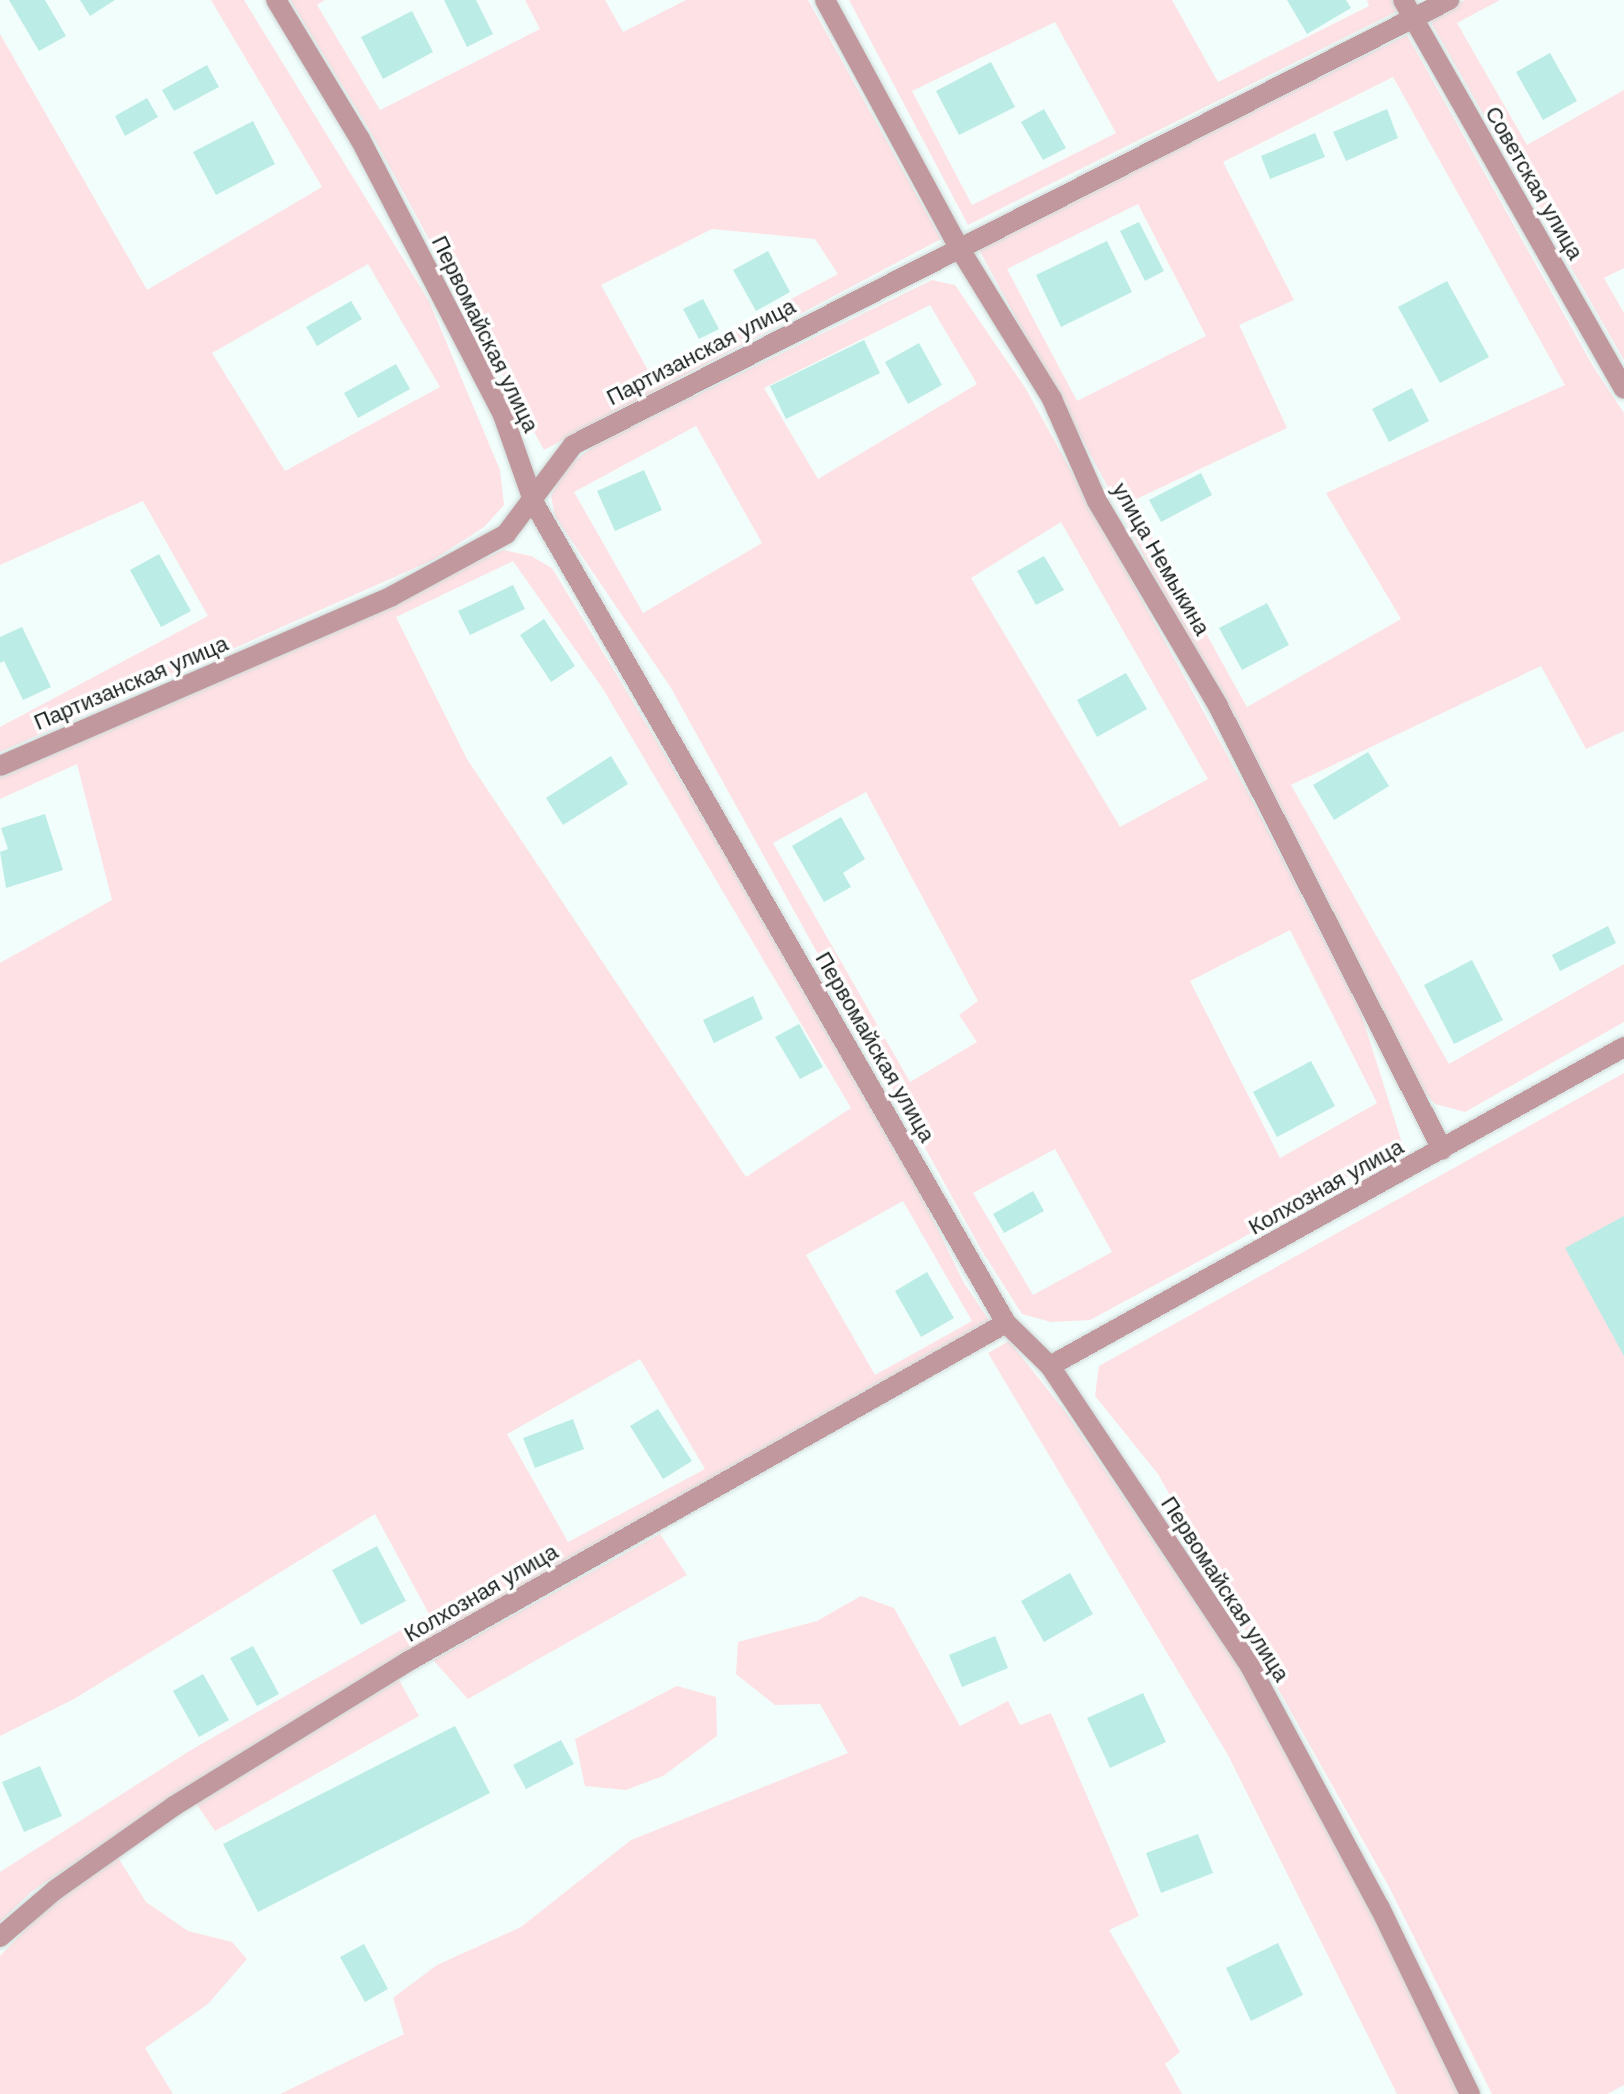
<!DOCTYPE html>
<meta charset="utf-8">
<style>
body{margin:0}
#map{position:relative;width:1624px;height:2094px;overflow:hidden;background:#f2fefc;font-family:"DM Sans",sans-serif}
div>[style]{position:absolute}
.green>*{inset:0;background:#fee1e4}
.building>*{inset:0;background:#bcece6}
.roads{filter:drop-shadow(0 0 2px #cfdbd9) drop-shadow(0 0 2px #cfdbd9)}
.minor>*{height:20px;margin:-10px;padding:0 10px;transform-origin:10px;border-radius:10px;background:#c1989d}
span{translate:-50% -50%;white-space:nowrap;text-align:center;line-height:1.15;-webkit-text-stroke:7px #fff;paint-order:stroke}
.street-label{font-size:22px;color:#1a2120}
</style>
<div id="map">
<div class="green">
<i style="clip-path:polygon(evenodd,211px 0,244px 0,429px 301px,500px 470px,504px 505px,484px 527px,433px 560px,0 752px,0 727px,208px 616px,143px 501px,0 565px,0 34px,147px 290px,322px 187px,211px 0,368px 264px,440px 387px,285px 471px,212px 353px,368px 264px)"></i>
<i style="clip-path:polygon(evenodd,290px 0,325px 0,317px 5px,380px 110px,540px 29px,525px 0,605px 0,623px 32px,686px 0,808px 0,941px 239px,544px 450px,369px 129px,290px 0,712px 229px,815px 239px,838px 274px,650px 374px,601px 285px,712px 229px)"></i>
<i style="clip-path:polygon(evenodd,849px 0,1172px 0,1218px 82px,1369px 6px,1367px 0,1392px 0,1398px 11px,968px 225px,849px 0,1055px 22px,1116px 133px,972px 205px,912px 91px,1055px 22px)"></i>
<i style="clip-path:polygon(1465px 0,1500px 0,1457px 23px,1527px 145px,1624px 90px,1624px 268px,1604px 278px,1624px 313px,1624px 360px,1429px 19px)"></i>
<i style="clip-path:polygon(evenodd,1407px 35px,1594px 368px,1624px 413px,1624px 731px,1586px 749px,1541px 666px,1291px 785px,1449px 1064px,1624px 964px,1624px 1022px,1465px 1112px,1435px 1104px,1418px 1085px,1115px 500px,977px 246px,1407px 35px,1393px 77px,1565px 385px,1326px 493px,1401px 619px,1247px 707px,1132px 501px,1287px 428px,1239px 325px,1294px 300px,1223px 162px,1393px 77px,1407px 35px,1138px 204px,1206px 336px,1077px 401px,1007px 269px,1138px 204px)"></i>
<i style="clip-path:polygon(evenodd,932px 280px,955px 285px,1026px 389px,1253px 802px,1360px 1010px,1402px 1143px,1294px 1210px,1090px 1320px,1051px 1322px,1022px 1314px,982px 1251px,671px 688px,555px 516px,551px 496px,564px 469px,598px 443px,932px 280px,930px 305px,977px 384px,818px 479px,764px 388px,930px 305px,932px 280px,696px 426px,762px 543px,643px 613px,574px 492px,696px 426px,932px 280px,1061px 522px,1208px 779px,1120px 827px,971px 578px,1061px 522px,932px 280px,866px 792px,978px 1001px,959px 1015px,977px 1042px,910px 1082px,773px 843px,866px 792px,932px 280px,1290px 930px,1377px 1103px,1280px 1158px,1190px 981px,1290px 930px,932px 280px,1055px 1149px,1112px 1252px,1033px 1295px,973px 1193px,1055px 1149px)"></i>
<i style="clip-path:polygon(evenodd,503px 550px,531px 556px,552px 568px,879px 1109px,964px 1283px,991px 1323px,396px 1660px,165px 1802px,31px 1892px,0 1922px,0 1872px,191px 1750px,429px 1614px,375px 1514px,74px 1699px,0 1736px,0 963px,112px 900px,77px 764px,0 799px,0 778px,503px 550px,513px 561px,603px 689px,851px 1108px,746px 1177px,467px 759px,396px 617px,513px 561px,503px 550px,903px 1201px,972px 1321px,875px 1375px,806px 1255px,903px 1201px,503px 550px,640px 1359px,705px 1469px,568px 1542px,507px 1434px,640px 1359px)"></i>
<i style="clip-path:polygon(1624px 1073px,1624px 2085px,1607px 2094px,1492px 2094px,1388px 1885px,1158px 1474px,1095px 1396px,1099px 1366px)"></i>
<i style="clip-path:polygon(1009px 1341px,1067px 1414px,1242px 1672px,1381px 1924px,1460px 2094px,1397px 2094px,1228px 1755px,988px 1353px)"></i>
<i style="clip-path:polygon(660px 1534px,687px 1575px,468px 1699px,433px 1660px)"></i>
<i style="clip-path:polygon(861px 1596px,894px 1608px,960px 1726px,1008px 1701px,1020px 1725px,1051px 1713px,1139px 1916px,1109px 1930px,1180px 2052px,1165px 2064px,1182px 2094px,280px 2094px,404px 2034px,393px 1998px,437px 1965px,521px 1927px,631px 1840px,848px 1753px,820px 1704px,775px 1705px,736px 1674px,738px 1642px,817px 1621px)"></i>
<i style="clip-path:polygon(399px 1680px,419px 1716px,215px 1831px,195px 1802px)"></i>
<i style="clip-path:polygon(677px 1686px,716px 1697px,717px 1736px,663px 1776px,626px 1790px,585px 1786px,575px 1739px)"></i>
<i style="clip-path:polygon(117px 1856px,146px 1902px,188px 1931px,232px 1942px,247px 1959px,208px 2004px,145px 2048px,173px 2094px,0 2094px,0 1956px,52px 1902px)"></i>
</div>
<div class="building">
<i style="clip-path:polygon(9px 0,45px 0,66px 36px,39px 51px)"></i>
<i style="clip-path:polygon(80px 0,115px 0,90px 16px)"></i>
<i style="clip-path:polygon(444px 0,476px 0,493px 34px,467px 47px)"></i>
<i style="clip-path:polygon(1287px 0,1346px 0,1351px 8px,1307px 34px)"></i>
<i style="clip-path:polygon(412px 11px,433px 52px,383px 79px,361px 37px)"></i>
<i style="clip-path:polygon(1550px 53px,1577px 101px,1543px 120px,1516px 72px)"></i>
<i style="clip-path:polygon(991px 62px,1015px 107px,959px 135px,936px 91px)"></i>
<i style="clip-path:polygon(207px 65px,219px 87px,174px 111px,162px 90px)"></i>
<i style="clip-path:polygon(147px 98px,158px 117px,125px 136px,115px 116px)"></i>
<i style="clip-path:polygon(1044px 109px,1066px 148px,1043px 160px,1021px 122px)"></i>
<i style="clip-path:polygon(1387px 109px,1398px 138px,1346px 161px,1333px 132px)"></i>
<i style="clip-path:polygon(253px 121px,275px 164px,216px 195px,193px 152px)"></i>
<i style="clip-path:polygon(1315px 133px,1325px 157px,1270px 179px,1261px 156px)"></i>
<i style="clip-path:polygon(1139px 222px,1164px 271px,1145px 281px,1120px 231px)"></i>
<i style="clip-path:polygon(1107px 241px,1132px 292px,1061px 327px,1036px 275px)"></i>
<i style="clip-path:polygon(768px 251px,790px 292px,756px 311px,733px 270px)"></i>
<i style="clip-path:polygon(1447px 281px,1489px 357px,1440px 383px,1398px 307px)"></i>
<i style="clip-path:polygon(703px 299px,719px 329px,699px 339px,683px 309px)"></i>
<i style="clip-path:polygon(351px 301px,362px 319px,317px 346px,306px 327px)"></i>
<i style="clip-path:polygon(864px 340px,880px 373px,786px 419px,770px 386px)"></i>
<i style="clip-path:polygon(919px 343px,942px 385px,908px 404px,885px 362px)"></i>
<i style="clip-path:polygon(396px 364px,410px 389px,358px 418px,344px 393px)"></i>
<i style="clip-path:polygon(1412px 388px,1429px 421px,1389px 442px,1372px 409px)"></i>
<i style="clip-path:polygon(644px 470px,662px 510px,615px 531px,597px 491px)"></i>
<i style="clip-path:polygon(1201px 473px,1212px 495px,1161px 522px,1149px 500px)"></i>
<i style="clip-path:polygon(159px 554px,191px 611px,161px 627px,130px 570px)"></i>
<i style="clip-path:polygon(1044px 556px,1064px 590px,1036px 605px,1017px 571px)"></i>
<i style="clip-path:polygon(513px 585px,525px 609px,470px 635px,458px 611px)"></i>
<i style="clip-path:polygon(1267px 603px,1289px 645px,1242px 670px,1219px 628px)"></i>
<i style="clip-path:polygon(544px 619px,575px 666px,551px 682px,520px 635px)"></i>
<i style="clip-path:polygon(22px 627px,51px 687px,23px 700px,4px 661px,0 663px,0 637px)"></i>
<i style="clip-path:polygon(1126px 673px,1147px 709px,1097px 737px,1077px 700px)"></i>
<i style="clip-path:polygon(1368px 752px,1389px 786px,1334px 820px,1313px 785px)"></i>
<i style="clip-path:polygon(611px 756px,628px 784px,563px 825px,546px 798px)"></i>
<i style="clip-path:polygon(45px 814px,63px 870px,6px 888px,0 852px,8px 849px,1px 828px)"></i>
<i style="clip-path:polygon(841px 817px,865px 859px,843px 873px,851px 887px,824px 902px,792px 846px)"></i>
<i style="clip-path:polygon(1608px 926px,1616px 943px,1560px 971px,1552px 955px)"></i>
<i style="clip-path:polygon(1472px 960px,1503px 1020px,1454px 1044px,1424px 985px)"></i>
<i style="clip-path:polygon(753px 996px,763px 1019px,714px 1043px,703px 1020px)"></i>
<i style="clip-path:polygon(799px 1024px,823px 1067px,800px 1079px,775px 1037px)"></i>
<i style="clip-path:polygon(1311px 1061px,1335px 1106px,1277px 1137px,1253px 1092px)"></i>
<i style="clip-path:polygon(1033px 1191px,1044px 1211px,1004px 1233px,993px 1214px)"></i>
<i style="clip-path:polygon(1624px 1216px,1624px 1356px,1565px 1248px)"></i>
<i style="clip-path:polygon(927px 1272px,954px 1318px,921px 1337px,895px 1291px)"></i>
<i style="clip-path:polygon(658px 1409px,692px 1461px,663px 1479px,630px 1426px)"></i>
<i style="clip-path:polygon(573px 1419px,584px 1449px,535px 1468px,523px 1438px)"></i>
<i style="clip-path:polygon(377px 1546px,406px 1601px,361px 1625px,332px 1570px)"></i>
<i style="clip-path:polygon(1070px 1573px,1093px 1614px,1044px 1642px,1021px 1601px)"></i>
<i style="clip-path:polygon(995px 1636px,1008px 1668px,962px 1687px,949px 1655px)"></i>
<i style="clip-path:polygon(253px 1646px,279px 1694px,257px 1706px,230px 1658px)"></i>
<i style="clip-path:polygon(203px 1674px,229px 1720px,199px 1737px,173px 1691px)"></i>
<i style="clip-path:polygon(1143px 1693px,1166px 1742px,1110px 1768px,1087px 1718px)"></i>
<i style="clip-path:polygon(455px 1726px,490px 1793px,258px 1912px,223px 1844px)"></i>
<i style="clip-path:polygon(561px 1740px,574px 1764px,526px 1789px,513px 1765px)"></i>
<i style="clip-path:polygon(40px 1766px,62px 1816px,24px 1832px,2px 1782px)"></i>
<i style="clip-path:polygon(1198px 1834px,1213px 1873px,1161px 1893px,1146px 1853px)"></i>
<i style="clip-path:polygon(1278px 1943px,1303px 1995px,1251px 2021px,1226px 1968px)"></i>
<i style="clip-path:polygon(364px 1944px,388px 1989px,365px 2002px,340px 1957px)"></i>
</div>
<div class="roads">
<div class="minor">
<i style="left:276px;top:0;width:162px;rotate:58.9deg"></i>
<i style="left:360px;top:139px;width:311px;rotate:62.6deg"></i>
<i style="left:503px;top:415px;width:93px;rotate:70.6deg"></i>
<i style="left:534px;top:503px;width:946px;rotate:60.07deg"></i>
<i style="left:1006px;top:1323px;width:62px;rotate:44.3deg"></i>
<i style="left:1050px;top:1366px;width:361px;rotate:56.3deg"></i>
<i style="left:1250px;top:1666px;width:275px;rotate:61.8deg"></i>
<i style="left:1380px;top:1908px;width:207px;rotate:64.2deg"></i>
<i style="left:825px;top:0;width:280px;rotate:61.6deg"></i>
<i style="left:958px;top:246px;width:180px;rotate:58.4deg"></i>
<i style="left:1052px;top:399px;width:111px;rotate:66.2deg"></i>
<i style="left:1097px;top:501px;width:238px;rotate:59.4deg"></i>
<i style="left:1218px;top:706px;width:497px;rotate:63.2deg"></i>
<i style="left:1403px;top:0;width:447px;rotate:60.4deg"></i>
<i style="left:0;top:766px;width:427px;rotate:-23.4deg"></i>
<i style="left:392px;top:596px;width:130px;rotate:-28.5deg"></i>
<i style="left:506px;top:534px;width:111px;rotate:-53deg"></i>
<i style="left:573px;top:445px;width:983px;rotate:-26.93deg"></i>
<i style="left:1050px;top:1366px;width:657px;rotate:-29.06deg"></i>
<i style="left:0;top:1937px;width:72px;rotate:-40.5deg"></i>
<i style="left:55px;top:1890px;width:146px;rotate:-35.2deg"></i>
<i style="left:174px;top:1806px;width:274px;rotate:-31.7deg"></i>
<i style="left:407px;top:1662px;width:688px;rotate:-29.51deg"></i>
</div>
</div>
<div class="street-label">
<span style="left:1534px;top:183px;rotate:60deg">Советская улица</span>
<span style="left:485px;top:334px;rotate:64deg">Первомайская улица</span>
<span style="left:701px;top:352px;rotate:-27deg">Партизанская улица</span>
<span style="left:1161px;top:559px;rotate:60deg">улица Немыкина</span>
<span style="left:131px;top:683px;rotate:-23deg">Партизанская улица</span>
<span style="left:875px;top:1047px;rotate:60deg">Первомайская улица</span>
<span style="left:1326px;top:1187px;rotate:-29deg">Колхозная улица</span>
<span style="left:1225px;top:1589px;rotate:57deg">Первомайская улица</span>
<span style="left:481px;top:1593px;rotate:-30deg">Колхозная улица</span>
</div>
</div>
